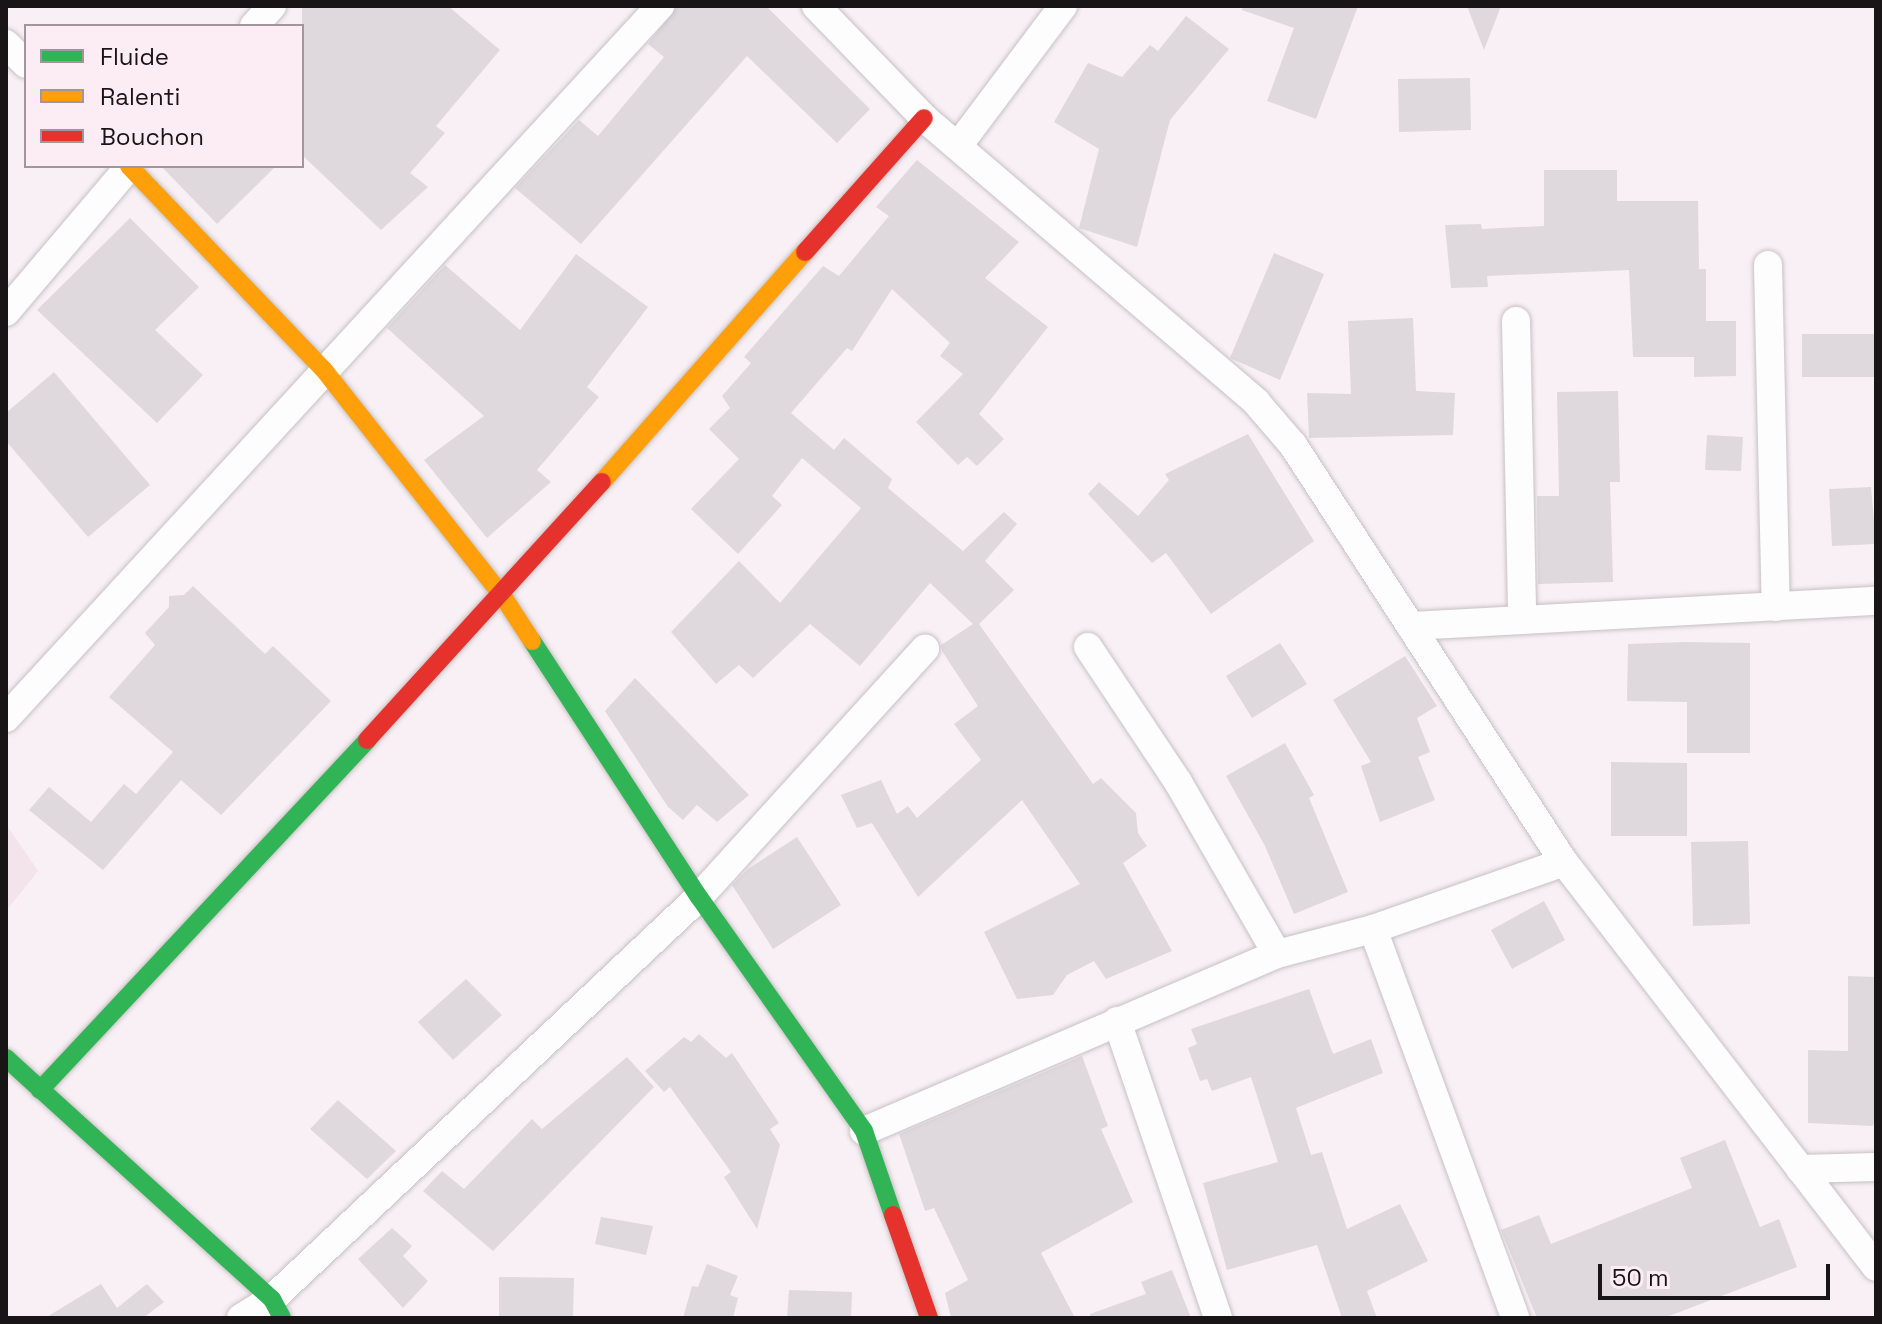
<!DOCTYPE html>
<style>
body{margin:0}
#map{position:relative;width:1882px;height:1324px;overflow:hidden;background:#f8f0f4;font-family:"Space Grotesk",sans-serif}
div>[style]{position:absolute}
.built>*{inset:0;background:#f3e3ea}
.building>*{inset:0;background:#dfd8dc}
.roads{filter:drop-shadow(0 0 2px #c7c1c4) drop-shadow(0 0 2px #c7c1c4)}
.street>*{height:28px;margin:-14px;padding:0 14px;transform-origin:14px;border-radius:14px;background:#fefdfd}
.fast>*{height:18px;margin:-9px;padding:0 9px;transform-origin:9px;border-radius:9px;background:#30b455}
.slow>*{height:18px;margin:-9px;padding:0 9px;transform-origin:9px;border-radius:9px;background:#ff9f0a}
.jam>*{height:18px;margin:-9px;padding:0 9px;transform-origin:9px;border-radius:9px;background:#e5322d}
span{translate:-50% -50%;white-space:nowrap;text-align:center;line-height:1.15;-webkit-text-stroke:6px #fcecf4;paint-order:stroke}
.frame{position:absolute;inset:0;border:8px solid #191416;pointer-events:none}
.legend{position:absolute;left:24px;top:24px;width:280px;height:144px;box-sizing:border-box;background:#fcecf4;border:2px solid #a1969b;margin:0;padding:10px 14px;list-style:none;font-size:24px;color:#191416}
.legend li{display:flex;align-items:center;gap:16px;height:40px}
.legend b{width:40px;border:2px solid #a1969b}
.scale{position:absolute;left:1598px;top:1264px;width:232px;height:36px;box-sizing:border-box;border:4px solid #191416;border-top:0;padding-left:10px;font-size:24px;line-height:28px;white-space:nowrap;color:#191416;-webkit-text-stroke:6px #fcecf4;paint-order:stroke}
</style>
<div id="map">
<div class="built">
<i style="clip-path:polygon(6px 824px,38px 871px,6px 911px)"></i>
</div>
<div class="building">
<i style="clip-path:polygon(302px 6px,448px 6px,500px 50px,436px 126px,445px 133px,410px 173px,428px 187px,381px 230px,302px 155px)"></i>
<i style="clip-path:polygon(677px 6px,766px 6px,870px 109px,837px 143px,747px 56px,581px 244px,515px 188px,579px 120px,598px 136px,664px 57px,648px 44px)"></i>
<i style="clip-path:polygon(1243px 6px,1358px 6px,1316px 119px,1267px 101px,1294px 28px,1242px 10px)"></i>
<i style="clip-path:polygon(1467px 6px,1501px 6px,1484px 50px)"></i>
<i style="clip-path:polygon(1186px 16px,1229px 49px,1170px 120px,1137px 247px,1079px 228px,1099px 149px,1054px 122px,1088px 63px,1122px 77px,1150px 45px,1158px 51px)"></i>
<i style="clip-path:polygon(1470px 78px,1471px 130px,1399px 132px,1398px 79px)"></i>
<i style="clip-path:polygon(917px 160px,1019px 242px,985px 278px,1048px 327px,979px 414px,1004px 439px,977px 466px,967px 457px,958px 465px,916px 422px,963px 374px,940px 356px,950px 343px,892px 289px,852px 351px,847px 348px,791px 413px,834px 450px,844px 438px,892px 479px,888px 488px,963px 551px,1004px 512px,1017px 524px,985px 561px,1014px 590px,979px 624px,1093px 784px,1101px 778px,1136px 813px,1138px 833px,1147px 846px,1123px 863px,1172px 951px,1106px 979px,1094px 961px,1067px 975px,1053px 995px,1017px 999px,984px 932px,1080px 884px,1022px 800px,918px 897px,872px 823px,857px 828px,841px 795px,881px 780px,897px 814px,908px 806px,917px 818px,981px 760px,954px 724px,978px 706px,942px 651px,941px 645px,973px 624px,930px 583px,860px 666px,810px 624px,753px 678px,739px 665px,716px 684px,671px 632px,739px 561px,780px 603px,861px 508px,802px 458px,772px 496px,782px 505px,738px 554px,691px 509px,739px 459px,709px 429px,730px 408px,722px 396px,751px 363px,744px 357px,823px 266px,839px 276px,889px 216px,876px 207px)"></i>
<i style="clip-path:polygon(161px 166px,276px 166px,217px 224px)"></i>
<i style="clip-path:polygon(1544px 170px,1617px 170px,1617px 201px,1698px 201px,1699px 269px,1706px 269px,1706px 321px,1736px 321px,1736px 376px,1694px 377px,1694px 357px,1633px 357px,1629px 270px,1487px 276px,1488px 287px,1451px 288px,1445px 225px,1481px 224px,1482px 229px,1544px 226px)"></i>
<i style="clip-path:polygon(130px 218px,199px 287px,155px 330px,203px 375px,157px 423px,37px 310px)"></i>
<i style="clip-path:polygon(1274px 253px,1324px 274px,1280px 380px,1230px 358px)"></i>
<i style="clip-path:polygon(576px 254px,648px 307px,587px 387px,599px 397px,537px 470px,551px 482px,487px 538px,424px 460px,484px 416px,387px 328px,445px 265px,520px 330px)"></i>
<i style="clip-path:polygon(1413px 318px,1416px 391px,1455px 393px,1453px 435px,1309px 438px,1307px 393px,1351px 394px,1348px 321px)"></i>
<i style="clip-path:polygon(1802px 334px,1876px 334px,1876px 377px,1802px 377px)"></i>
<i style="clip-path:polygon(54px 372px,150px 485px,88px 537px,6px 441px,6px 413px)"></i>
<i style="clip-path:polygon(1618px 391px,1620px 482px,1610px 482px,1613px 582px,1538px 584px,1537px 496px,1559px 496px,1557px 392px)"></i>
<i style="clip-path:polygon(1248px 434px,1314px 541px,1211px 614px,1166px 553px,1152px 563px,1088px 494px,1099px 482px,1138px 516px,1169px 480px,1165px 474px)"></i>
<i style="clip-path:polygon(1707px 435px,1743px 437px,1741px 471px,1705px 470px)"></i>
<i style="clip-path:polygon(1871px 487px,1876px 544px,1832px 546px,1829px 489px)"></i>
<i style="clip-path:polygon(193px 586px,265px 654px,273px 646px,331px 701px,221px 815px,181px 780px,103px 870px,29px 810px,49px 787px,91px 822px,124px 784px,136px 794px,173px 752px,109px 697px,155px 645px,145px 633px,169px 607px,169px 596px,184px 595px)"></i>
<i style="clip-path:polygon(1685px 642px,1750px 643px,1750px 753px,1687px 753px,1687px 702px,1627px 701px,1628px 644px)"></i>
<i style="clip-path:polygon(1280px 643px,1307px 684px,1252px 718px,1226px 676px)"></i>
<i style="clip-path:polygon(1405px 656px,1437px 706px,1417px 718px,1430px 752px,1418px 757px,1435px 800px,1380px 822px,1361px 766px,1371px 762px,1333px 700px)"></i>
<i style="clip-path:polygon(635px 678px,749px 795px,717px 822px,697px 805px,683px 820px,668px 807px,605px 711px)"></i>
<i style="clip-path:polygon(1285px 743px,1314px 795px,1309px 798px,1348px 892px,1294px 914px,1265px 846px,1226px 776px)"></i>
<i style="clip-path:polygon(1611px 762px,1687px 763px,1687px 836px,1611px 836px)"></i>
<i style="clip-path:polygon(797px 837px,841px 905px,773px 949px,732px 885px,748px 869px)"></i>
<i style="clip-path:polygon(1748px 841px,1750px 924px,1693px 926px,1691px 842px)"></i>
<i style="clip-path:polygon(1544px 901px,1565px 940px,1512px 969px,1491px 930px)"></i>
<i style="clip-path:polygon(1848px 976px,1876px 977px,1876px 1116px,1873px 1126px,1808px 1123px,1808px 1050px,1848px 1051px)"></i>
<i style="clip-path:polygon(466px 979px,502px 1015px,453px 1060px,418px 1022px)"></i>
<i style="clip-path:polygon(1309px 989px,1333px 1054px,1371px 1039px,1383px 1073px,1296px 1108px,1311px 1155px,1322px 1152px,1347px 1229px,1400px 1204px,1428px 1261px,1367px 1291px,1377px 1318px,1342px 1318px,1317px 1245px,1227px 1270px,1203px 1183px,1278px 1162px,1251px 1077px,1212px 1091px,1207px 1079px,1200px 1081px,1188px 1048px,1197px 1044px,1191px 1029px)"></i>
<i style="clip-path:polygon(699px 1034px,726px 1058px,732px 1053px,779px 1123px,770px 1129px,780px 1145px,757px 1229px,724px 1177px,731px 1172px,670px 1087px,664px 1092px,645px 1071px,684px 1037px,691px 1042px)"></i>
<i style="clip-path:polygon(1082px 1056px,1108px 1126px,1101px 1129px,1133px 1202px,1041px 1253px,1075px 1318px,951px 1318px,945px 1293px,968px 1280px,934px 1208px,925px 1211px,899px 1134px)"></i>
<i style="clip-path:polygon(627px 1057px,654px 1087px,493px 1251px,423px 1191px,442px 1171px,464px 1189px,532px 1119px,542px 1129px)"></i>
<i style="clip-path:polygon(338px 1100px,396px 1151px,367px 1179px,310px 1129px)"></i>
<i style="clip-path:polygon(1725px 1140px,1760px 1227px,1779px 1219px,1797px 1267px,1664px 1318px,1537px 1318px,1501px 1230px,1539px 1215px,1551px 1244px,1692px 1188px,1680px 1158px)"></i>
<i style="clip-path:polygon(601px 1217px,653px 1226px,646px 1255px,595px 1244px)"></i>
<i style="clip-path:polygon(392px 1228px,412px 1246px,403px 1256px,428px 1281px,403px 1308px,358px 1259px)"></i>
<i style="clip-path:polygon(707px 1264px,738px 1276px,730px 1295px,738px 1298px,733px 1318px,683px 1318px,692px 1286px,698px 1287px)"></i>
<i style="clip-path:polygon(1172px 1270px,1191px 1318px,1090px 1318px,1090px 1314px,1146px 1294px,1141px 1282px)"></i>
<i style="clip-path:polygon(499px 1277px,574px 1278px,573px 1318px,499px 1318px)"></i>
<i style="clip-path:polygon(101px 1284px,117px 1308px,147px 1284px,164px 1302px,143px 1318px,45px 1318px)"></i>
<i style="clip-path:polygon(789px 1290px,852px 1292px,851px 1318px,787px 1318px)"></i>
</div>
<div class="roads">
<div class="street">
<i style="left:816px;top:6px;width:156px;rotate:46deg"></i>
<i style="left:924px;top:118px;width:437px;rotate:40.5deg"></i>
<i style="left:1256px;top:402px;width:57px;rotate:49.3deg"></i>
<i style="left:1293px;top:445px;width:497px;rotate:57deg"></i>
<i style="left:254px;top:26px;width:27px;rotate:-48deg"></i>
<i style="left:6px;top:44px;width:28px;rotate:45deg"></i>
<i style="left:958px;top:146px;width:175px;rotate:-53.1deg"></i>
<i style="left:1768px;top:265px;width:342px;rotate:88.7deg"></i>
<i style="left:6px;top:312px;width:192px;rotate:-49.7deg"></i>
<i style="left:1516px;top:321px;width:298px;rotate:88.8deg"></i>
<i style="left:1412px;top:626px;width:465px;rotate:-3.1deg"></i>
<i style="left:1088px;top:647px;width:162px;rotate:56.3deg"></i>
<i style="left:1178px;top:782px;width:198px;rotate:60.1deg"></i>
<i style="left:6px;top:718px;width:967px;rotate:-47.43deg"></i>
<i style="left:1373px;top:929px;width:414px;rotate:69.9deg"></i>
<i style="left:1117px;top:1021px;width:314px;rotate:71.2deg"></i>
<i style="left:864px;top:1131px;width:449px;rotate:-23.2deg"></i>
<i style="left:1277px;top:954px;width:99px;rotate:-14.6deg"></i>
<i style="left:1373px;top:929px;width:202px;rotate:-19.3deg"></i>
<i style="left:1564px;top:862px;width:511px;rotate:52.39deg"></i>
<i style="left:1800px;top:1169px;width:76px;rotate:-1.5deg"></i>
<i style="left:241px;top:1318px;width:36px;rotate:-32deg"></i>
<i style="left:272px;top:1299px;width:586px;rotate:-43.27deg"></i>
<i style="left:699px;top:897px;width:336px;rotate:-47.7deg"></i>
</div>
<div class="fast">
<i style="left:532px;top:641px;width:306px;rotate:56.9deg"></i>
<i style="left:699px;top:897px;width:286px;rotate:54.8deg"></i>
<i style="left:864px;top:1131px;width:89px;rotate:71deg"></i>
<i style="left:6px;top:1058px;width:359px;rotate:42.2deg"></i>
<i style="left:272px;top:1299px;width:21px;rotate:62deg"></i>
<i style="left:40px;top:1090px;width:479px;rotate:-46.9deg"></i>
</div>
<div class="slow">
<i style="left:129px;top:166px;width:282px;rotate:46.3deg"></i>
<i style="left:324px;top:370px;width:287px;rotate:51.7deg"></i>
<i style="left:502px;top:595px;width:55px;rotate:56.9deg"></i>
<i style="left:602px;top:482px;width:307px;rotate:-48.6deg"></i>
</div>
<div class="jam">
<i style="left:805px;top:252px;width:179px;rotate:-48.4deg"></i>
<i style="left:367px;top:740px;width:349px;rotate:-47.7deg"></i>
<i style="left:893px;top:1215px;width:109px;rotate:70.7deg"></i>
</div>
</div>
<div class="frame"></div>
<ul class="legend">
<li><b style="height:10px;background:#30b455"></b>Fluide</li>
<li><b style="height:10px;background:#ff9f0a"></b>Ralenti</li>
<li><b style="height:10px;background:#e5322d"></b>Bouchon</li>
</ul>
<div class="scale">50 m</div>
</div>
